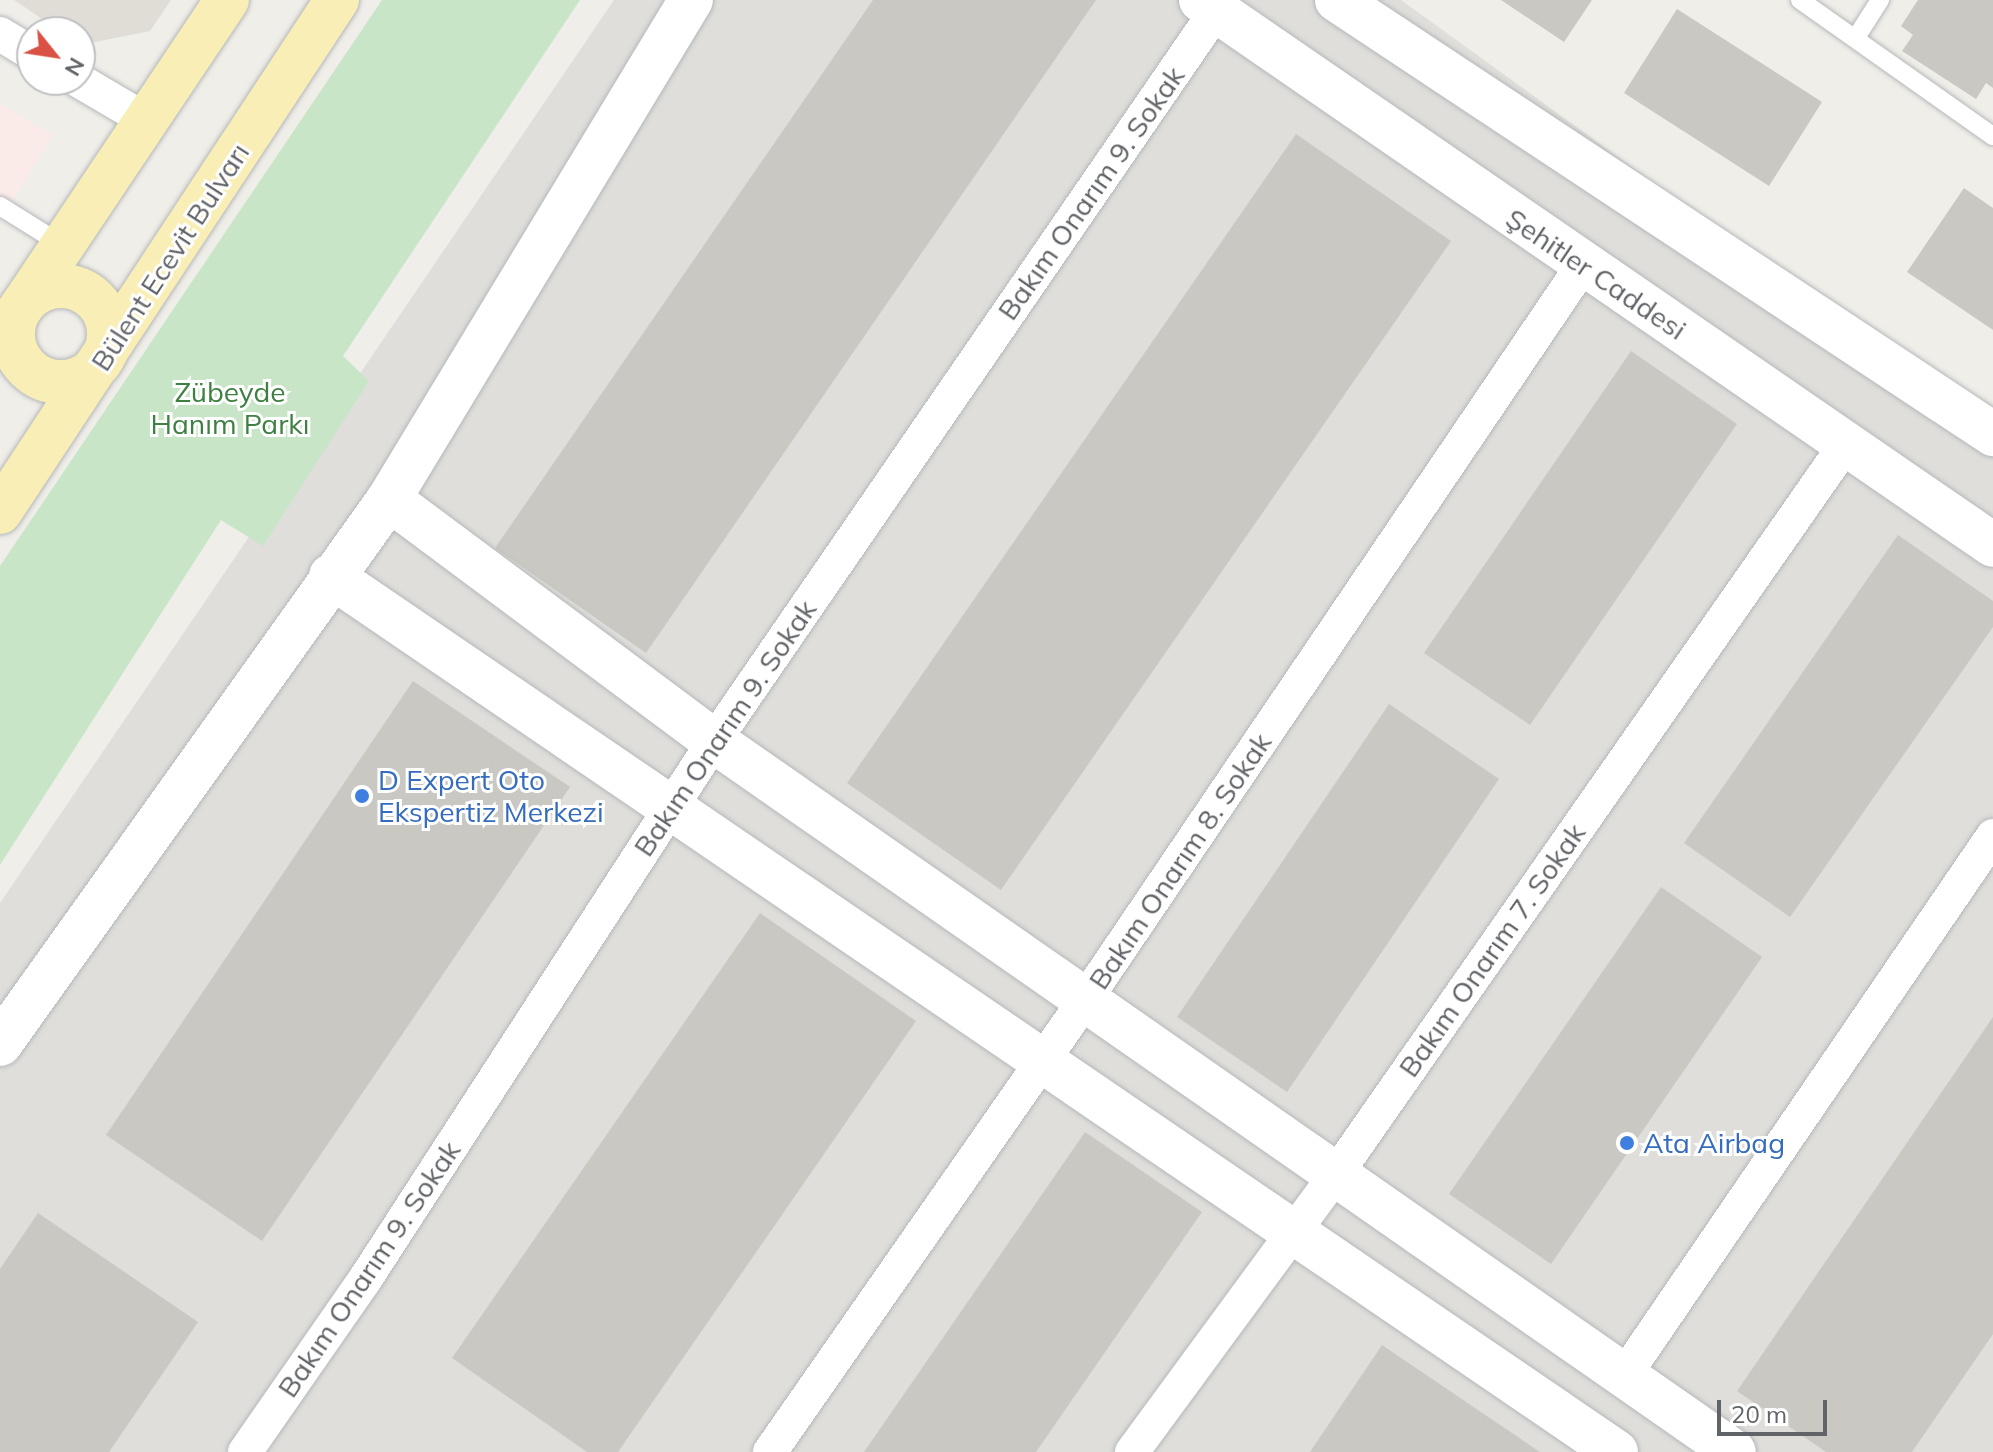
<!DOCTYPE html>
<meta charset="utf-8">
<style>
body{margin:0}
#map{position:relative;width:1993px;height:1452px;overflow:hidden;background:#f0eee9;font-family:Mulish,sans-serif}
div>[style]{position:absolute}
.industrial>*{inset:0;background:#dfdeda}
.education>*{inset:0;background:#e0ddd7}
.medical>*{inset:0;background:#faeae8}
.green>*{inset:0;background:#c8e5c8}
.building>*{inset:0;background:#c9c8c3}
.roads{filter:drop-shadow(0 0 2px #b5b8bb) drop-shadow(0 0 2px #b5b8bb)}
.service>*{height:18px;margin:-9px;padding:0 9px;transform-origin:9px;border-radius:9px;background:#fff}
.minor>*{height:34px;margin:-17px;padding:0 17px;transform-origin:17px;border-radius:17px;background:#fff}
.tertiary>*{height:44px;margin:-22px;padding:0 22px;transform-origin:22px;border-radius:22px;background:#fff}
.primary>*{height:44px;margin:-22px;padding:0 22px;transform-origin:22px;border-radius:22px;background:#f8eeb6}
.primary>.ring{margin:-22px;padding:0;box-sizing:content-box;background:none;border:44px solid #f8eeb6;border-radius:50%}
.dots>*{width:22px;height:22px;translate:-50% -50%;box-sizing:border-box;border:4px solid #fff;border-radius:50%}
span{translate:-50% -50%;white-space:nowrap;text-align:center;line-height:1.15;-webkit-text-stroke:6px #fff;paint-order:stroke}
.street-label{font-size:28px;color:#606367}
.park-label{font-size:28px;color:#3e8041}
.shop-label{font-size:28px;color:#366cbe}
.left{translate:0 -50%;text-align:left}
.north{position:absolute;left:16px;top:16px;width:80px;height:80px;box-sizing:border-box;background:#fff;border:2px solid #bfc1c2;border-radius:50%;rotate:120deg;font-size:22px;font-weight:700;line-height:32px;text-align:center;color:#606367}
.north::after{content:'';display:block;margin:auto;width:28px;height:36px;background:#d95245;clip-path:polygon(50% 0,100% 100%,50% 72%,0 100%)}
.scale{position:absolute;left:1717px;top:1400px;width:110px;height:36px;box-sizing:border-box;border:4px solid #606367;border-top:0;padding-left:10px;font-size:24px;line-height:28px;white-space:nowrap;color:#606367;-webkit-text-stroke:6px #fff;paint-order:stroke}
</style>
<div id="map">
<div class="industrial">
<i style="clip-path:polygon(614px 0,1401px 0,1993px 428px,1993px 1452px,0 1452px,0 903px)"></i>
</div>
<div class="education">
<i style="clip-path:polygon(14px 0,171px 0,150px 31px,80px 45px,80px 32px,61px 32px)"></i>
</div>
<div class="medical">
<i style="clip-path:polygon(0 104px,53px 135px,0 220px)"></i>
</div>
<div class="green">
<i style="clip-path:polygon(382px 0,580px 0,343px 356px,369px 381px,263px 546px,221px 520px,0 865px,0 566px)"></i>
</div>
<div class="building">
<i style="clip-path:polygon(873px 0,1096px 0,646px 653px,495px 548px)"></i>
<i style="clip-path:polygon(1501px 0,1592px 0,1564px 42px)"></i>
<i style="clip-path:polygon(1918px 0,1993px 0,1993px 88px,1986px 83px,1976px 99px,1902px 51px,1913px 35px,1901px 26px)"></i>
<i style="clip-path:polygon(1677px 9px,1822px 102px,1769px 186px,1624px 93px)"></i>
<i style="clip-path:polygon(1296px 134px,1451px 241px,1001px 890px,847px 783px)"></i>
<i style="clip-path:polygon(1964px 188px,1993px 208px,1993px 330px,1907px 272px)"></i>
<i style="clip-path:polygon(1631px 351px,1737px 424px,1530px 725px,1424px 653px)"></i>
<i style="clip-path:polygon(1898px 535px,1993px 601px,1993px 627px,1790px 917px,1684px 843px)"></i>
<i style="clip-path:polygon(413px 681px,570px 787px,262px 1241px,106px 1135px)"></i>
<i style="clip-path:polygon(1389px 704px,1499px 779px,1287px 1092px,1177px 1017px)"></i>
<i style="clip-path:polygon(1661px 887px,1762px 957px,1551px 1264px,1449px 1194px)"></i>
<i style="clip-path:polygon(760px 913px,916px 1021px,618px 1452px,587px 1452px,452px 1358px)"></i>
<i style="clip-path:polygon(1993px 1017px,1993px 1334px,1912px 1452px,1826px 1452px,1737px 1391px)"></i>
<i style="clip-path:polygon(1085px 1132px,1202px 1212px,1036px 1452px,864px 1452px)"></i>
<i style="clip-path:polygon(38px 1213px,198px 1322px,109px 1452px,0 1452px,0 1269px)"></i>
<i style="clip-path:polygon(1382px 1345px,1540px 1452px,1310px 1452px)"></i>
</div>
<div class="roads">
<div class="service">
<i style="left:1800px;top:0;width:236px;rotate:35.2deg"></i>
<i style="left:1857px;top:36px;width:43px;rotate:-57.4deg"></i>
<i style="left:0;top:206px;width:75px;rotate:32deg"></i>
</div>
<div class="minor">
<i style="left:0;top:34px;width:37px;rotate:31deg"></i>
<i style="left:78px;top:80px;width:79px;rotate:30.5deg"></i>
<i style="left:1624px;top:1376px;width:654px;rotate:-55.65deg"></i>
<i style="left:245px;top:1452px;width:208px;rotate:-55.2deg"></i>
<i style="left:364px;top:1281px;width:644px;rotate:-57.05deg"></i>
<i style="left:714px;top:741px;width:886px;rotate:-55.48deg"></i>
<i style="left:770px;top:1452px;width:551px;rotate:-55.13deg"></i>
<i style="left:1085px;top:1000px;width:888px;rotate:-55.88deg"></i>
<i style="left:1132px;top:1452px;width:341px;rotate:-53.7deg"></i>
<i style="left:1334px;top:1177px;width:894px;rotate:-55.07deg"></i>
</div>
<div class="tertiary">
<i style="left:1201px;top:0;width:961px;rotate:34.53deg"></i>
<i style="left:1337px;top:0;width:787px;rotate:33.49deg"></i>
<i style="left:389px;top:499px;width:405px;rotate:36.7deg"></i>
<i style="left:714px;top:741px;width:1243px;rotate:34.88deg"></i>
<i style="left:331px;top:576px;width:1555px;rotate:34.28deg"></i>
<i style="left:0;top:1044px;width:670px;rotate:-54.48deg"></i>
<i style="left:389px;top:499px;width:583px;rotate:-58.82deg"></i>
</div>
<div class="primary">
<i class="ring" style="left:13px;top:286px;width:52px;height:52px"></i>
<i style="left:0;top:339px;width:408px;rotate:-56.2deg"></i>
<i style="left:0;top:512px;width:613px;rotate:-56.65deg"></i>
</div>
</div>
<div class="dots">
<i style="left:362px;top:796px;background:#3f7fe0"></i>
<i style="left:1627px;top:1143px;background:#3f7fe0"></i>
</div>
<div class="street-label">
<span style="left:1091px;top:193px;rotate:-55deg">Bakım Onarım 9. Sokak</span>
<span style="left:170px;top:257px;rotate:-57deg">Bülent Ecevit Bulvarı</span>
<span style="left:1596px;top:274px;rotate:34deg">Şehitler Caddesi</span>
<span style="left:725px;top:728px;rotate:-56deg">Bakım Onarım 9. Sokak</span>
<span style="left:1180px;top:861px;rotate:-56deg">Bakım Onarım 8. Sokak</span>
<span style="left:1492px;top:950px;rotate:-55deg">Bakım Onarım 7. Sokak</span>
<span style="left:369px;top:1269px;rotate:-56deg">Bakım Onarım 9. Sokak</span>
</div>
<div class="park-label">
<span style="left:230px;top:408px">Zübeyde<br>Hanım Parkı</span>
</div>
<div class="shop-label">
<span class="left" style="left:378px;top:796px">D Expert Oto<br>Ekspertiz Merkezi</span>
<span class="left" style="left:1643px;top:1143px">Ata Airbag</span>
</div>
<div class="north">N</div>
<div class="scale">20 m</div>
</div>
